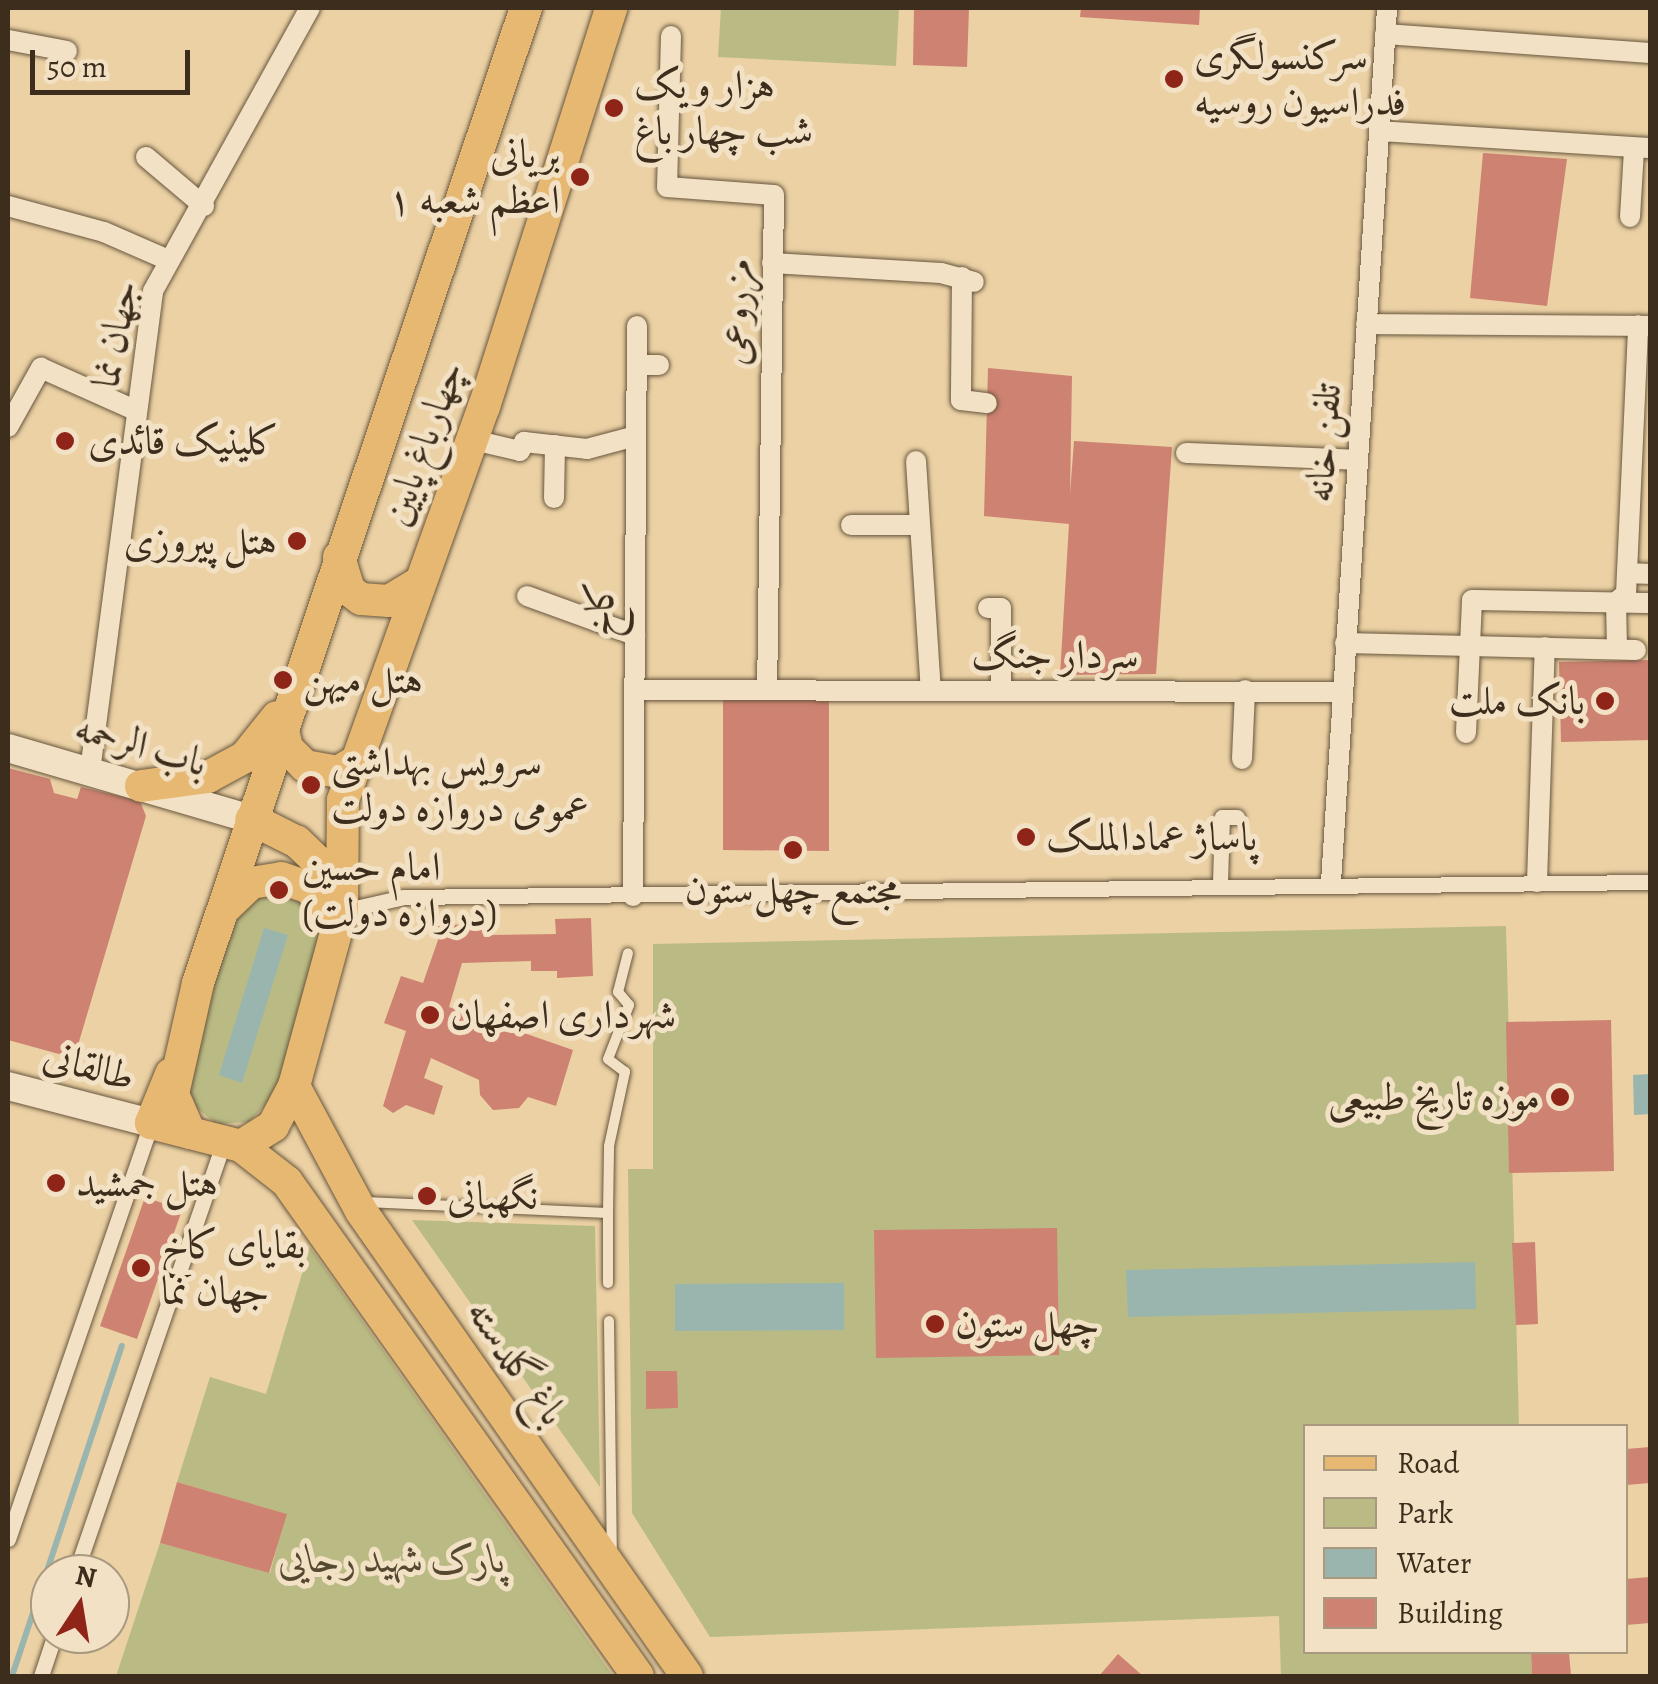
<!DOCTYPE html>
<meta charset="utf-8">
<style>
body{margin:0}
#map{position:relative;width:1658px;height:1684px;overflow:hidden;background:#ebd1a4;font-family:Alegreya,Amiri,serif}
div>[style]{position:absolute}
.green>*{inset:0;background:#babb84}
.water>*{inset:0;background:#99b5ae}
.stream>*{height:6px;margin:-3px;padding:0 3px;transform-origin:3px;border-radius:3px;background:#99b5ae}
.building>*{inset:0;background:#ce8271}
.roads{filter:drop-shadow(0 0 2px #68563e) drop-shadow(0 0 2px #68563e)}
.service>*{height:10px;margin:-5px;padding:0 5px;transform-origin:5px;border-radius:5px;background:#f2e1c4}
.pedestrian>*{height:15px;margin:-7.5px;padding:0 7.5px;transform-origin:7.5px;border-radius:7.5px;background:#f2e1c4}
.minor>*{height:20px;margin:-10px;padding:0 10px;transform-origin:10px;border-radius:10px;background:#f2e1c4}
.secondary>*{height:28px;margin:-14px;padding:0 14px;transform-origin:14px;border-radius:14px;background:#f2e1c4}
.primary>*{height:32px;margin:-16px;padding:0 16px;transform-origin:16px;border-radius:16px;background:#e6b872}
.dots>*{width:28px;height:28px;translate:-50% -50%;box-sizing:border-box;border:5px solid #f2e1c4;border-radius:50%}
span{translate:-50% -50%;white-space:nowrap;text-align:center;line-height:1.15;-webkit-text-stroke:10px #f2e1c4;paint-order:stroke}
.poi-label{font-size:40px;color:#3c2d1c}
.left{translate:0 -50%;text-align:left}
.right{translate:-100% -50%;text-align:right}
.street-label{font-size:40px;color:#3c2d1c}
.park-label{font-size:40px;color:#554931;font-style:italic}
.frame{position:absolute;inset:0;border:10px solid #3c2d1c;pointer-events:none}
.legend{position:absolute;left:1303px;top:1424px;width:325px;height:230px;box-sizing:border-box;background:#f2e1c4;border:2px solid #a99981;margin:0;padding:12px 18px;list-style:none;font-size:30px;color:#3c2d1c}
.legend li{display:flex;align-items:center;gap:20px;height:50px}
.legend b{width:50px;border:2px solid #a99981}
.north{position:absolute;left:30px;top:1554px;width:100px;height:100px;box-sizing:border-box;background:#f2e1c4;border:2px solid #a99981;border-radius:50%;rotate:12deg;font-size:28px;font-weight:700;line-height:40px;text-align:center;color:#3c2d1c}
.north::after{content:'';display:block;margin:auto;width:35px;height:45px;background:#8f2418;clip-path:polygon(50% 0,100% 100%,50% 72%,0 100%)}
.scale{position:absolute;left:30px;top:50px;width:160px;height:45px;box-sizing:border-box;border:5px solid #3c2d1c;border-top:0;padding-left:12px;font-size:30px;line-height:35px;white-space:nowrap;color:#3c2d1c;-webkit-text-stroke:8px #f2e1c4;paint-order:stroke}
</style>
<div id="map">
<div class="green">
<i style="clip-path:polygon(721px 8px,899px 8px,896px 66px,718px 57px)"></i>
<i style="clip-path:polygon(270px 890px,303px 898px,321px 926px,321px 941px,276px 1094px,249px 1122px,217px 1124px,189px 1102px,187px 1067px,232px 915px)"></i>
<i style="clip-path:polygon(1506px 926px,1519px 1426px,1306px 1426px,1306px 1652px,1531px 1652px,1532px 1676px,1281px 1676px,1279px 1616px,710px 1637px,632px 1513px,628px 1169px,653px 1169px,653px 944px)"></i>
<i style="clip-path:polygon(412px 1220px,595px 1226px,600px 1487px)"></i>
<i style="clip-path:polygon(310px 1247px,613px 1676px,116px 1676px,160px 1543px,270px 1573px,286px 1514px,177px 1482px,210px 1377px,266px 1394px)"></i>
</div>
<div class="water">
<i style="clip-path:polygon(264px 928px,288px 935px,242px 1083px,219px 1075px)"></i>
<i style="clip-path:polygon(1650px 1074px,1650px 1114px,1634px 1115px,1633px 1075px)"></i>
<i style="clip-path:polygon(1475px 1262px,1476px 1309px,1128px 1317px,1126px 1270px)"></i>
<i style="clip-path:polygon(844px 1283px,844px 1330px,675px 1331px,675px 1284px)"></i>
</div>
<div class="stream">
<i style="left:12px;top:1676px;width:348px;rotate:-71.6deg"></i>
</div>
<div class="building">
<i style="clip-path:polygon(914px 8px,969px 8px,967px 67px,913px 65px)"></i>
<i style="clip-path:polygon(1081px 8px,1200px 8px,1199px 25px,1080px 17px)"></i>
<i style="clip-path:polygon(1483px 153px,1567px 159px,1547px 306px,1470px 298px)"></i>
<i style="clip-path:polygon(988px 368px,1072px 376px,1070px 494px,1074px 441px,1172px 447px,1156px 674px,1060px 675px,1069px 524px,984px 516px)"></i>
<i style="clip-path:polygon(1650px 660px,1650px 740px,1561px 742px,1559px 662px)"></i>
<i style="clip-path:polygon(723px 698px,829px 699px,829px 851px,723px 850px)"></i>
<i style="clip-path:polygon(8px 768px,50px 779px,54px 793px,77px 799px,81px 787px,140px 801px,146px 816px,78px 1045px,59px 1054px,8px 1040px)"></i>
<i style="clip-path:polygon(591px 918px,593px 976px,557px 978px,557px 971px,531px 971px,531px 961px,462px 963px,449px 1007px,573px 1050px,556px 1106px,528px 1097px,519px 1108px,493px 1110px,480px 1095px,479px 1080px,431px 1058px,424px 1078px,443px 1086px,434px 1115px,406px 1105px,393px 1113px,383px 1106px,406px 1031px,384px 1023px,401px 976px,423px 983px,438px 940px,435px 926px,484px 923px,484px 935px,556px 934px,555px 919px)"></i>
<i style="clip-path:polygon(1611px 1020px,1614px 1171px,1509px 1173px,1506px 1022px)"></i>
<i style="clip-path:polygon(145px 1197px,182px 1210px,137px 1339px,100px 1326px)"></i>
<i style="clip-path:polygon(1057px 1228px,1059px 1355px,876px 1358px,874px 1230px)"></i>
<i style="clip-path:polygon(1535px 1242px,1538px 1324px,1516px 1325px,1512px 1243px)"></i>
<i style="clip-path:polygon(646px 1371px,677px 1371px,678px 1408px,646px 1409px)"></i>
<i style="clip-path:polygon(1650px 1447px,1650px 1483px,1626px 1485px,1626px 1449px)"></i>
<i style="clip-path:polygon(177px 1482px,287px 1514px,269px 1573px,160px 1543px)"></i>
<i style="clip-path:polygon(1650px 1577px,1650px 1623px,1626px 1625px,1626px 1579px)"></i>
<i style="clip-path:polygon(1531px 1652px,1569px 1652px,1571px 1676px,1532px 1676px)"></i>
<i style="clip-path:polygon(1118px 1654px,1143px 1676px,1099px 1676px)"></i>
</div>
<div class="roads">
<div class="service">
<i style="left:365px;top:1202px;width:243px;rotate:2.6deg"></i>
<i style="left:608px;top:1213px;width:70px;rotate:90deg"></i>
<i style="left:608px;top:1213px;width:67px;rotate:-89.1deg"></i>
<i style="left:609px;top:1146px;width:76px;rotate:-77.8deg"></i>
<i style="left:625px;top:1072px;width:21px;rotate:-143deg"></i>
<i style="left:608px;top:1059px;width:58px;rotate:-68.7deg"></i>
<i style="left:629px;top:1005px;width:17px;rotate:-130deg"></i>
<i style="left:618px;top:992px;width:40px;rotate:-75.6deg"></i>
<i style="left:609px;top:1321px;width:234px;rotate:89.3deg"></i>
</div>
<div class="pedestrian">
<i style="left:1220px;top:883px;width:66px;rotate:-88.3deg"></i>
<i style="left:1222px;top:817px;width:15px"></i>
<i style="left:342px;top:911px;width:64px;rotate:-12.7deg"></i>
<i style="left:404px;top:897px;width:1246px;rotate:-0.69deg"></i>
<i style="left:8px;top:1539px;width:440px;rotate:-71deg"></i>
<i style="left:75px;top:1574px;width:457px;rotate:-71deg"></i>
<i style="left:41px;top:1676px;width:44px;rotate:-71.6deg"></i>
</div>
<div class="minor">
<i style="left:1385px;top:34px;width:266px;rotate:4.1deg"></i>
<i style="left:671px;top:36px;width:151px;rotate:91.5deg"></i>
<i style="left:667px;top:187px;width:107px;rotate:4.3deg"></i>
<i style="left:774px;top:195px;width:494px;rotate:90.8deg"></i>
<i style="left:8px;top:40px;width:60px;rotate:10.6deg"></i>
<i style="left:1379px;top:131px;width:272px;rotate:3.6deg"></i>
<i style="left:146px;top:157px;width:76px;rotate:40.2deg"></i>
<i style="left:8px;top:206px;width:99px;rotate:15.2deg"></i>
<i style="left:104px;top:232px;width:70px;rotate:23.6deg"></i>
<i style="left:1630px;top:217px;width:67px;rotate:-86.6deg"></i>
<i style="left:772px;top:263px;width:169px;rotate:3.4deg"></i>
<i style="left:941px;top:273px;width:34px;rotate:15deg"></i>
<i style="left:962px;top:277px;width:123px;rotate:90.5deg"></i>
<i style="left:961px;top:400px;width:26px;rotate:7deg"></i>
<i style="left:1366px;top:324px;width:283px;rotate:0.4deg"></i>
<i style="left:639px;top:365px;width:20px"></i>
<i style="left:8px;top:427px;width:68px;rotate:-60.8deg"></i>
<i style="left:41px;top:368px;width:103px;rotate:24.1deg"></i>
<i style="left:469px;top:439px;width:52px;rotate:13.2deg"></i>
<i style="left:520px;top:451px;width:10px;rotate:-66deg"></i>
<i style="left:524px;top:442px;width:63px;rotate:6.3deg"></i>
<i style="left:587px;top:449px;width:47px;rotate:-14.9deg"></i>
<i style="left:1186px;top:453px;width:171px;rotate:2.3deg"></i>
<i style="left:916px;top:461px;width:229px;rotate:86.3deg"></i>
<i style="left:554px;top:498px;width:53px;rotate:-88.9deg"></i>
<i style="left:851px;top:525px;width:66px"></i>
<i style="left:1627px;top:573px;width:23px;rotate:2deg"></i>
<i style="left:527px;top:596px;width:115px;rotate:19.9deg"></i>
<i style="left:988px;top:608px;width:13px"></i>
<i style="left:1001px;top:608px;width:81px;rotate:90deg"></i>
<i style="left:1345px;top:643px;width:291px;rotate:1.4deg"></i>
<i style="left:1617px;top:649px;width:47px;rotate:-91.2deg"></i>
<i style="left:1616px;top:602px;width:13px;rotate:-39deg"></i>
<i style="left:1626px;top:594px;width:269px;rotate:-87.4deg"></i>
<i style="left:635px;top:690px;width:708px;rotate:0.16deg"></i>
<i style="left:1466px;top:733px;width:133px;rotate:-87.4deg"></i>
<i style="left:1472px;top:600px;width:178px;rotate:1deg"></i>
<i style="left:1242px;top:759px;width:69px;rotate:-87.5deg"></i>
<i style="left:90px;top:771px;width:484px;rotate:-82.5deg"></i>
<i style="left:153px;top:291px;width:324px;rotate:-61deg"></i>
<i style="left:1331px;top:882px;width:876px;rotate:-86.33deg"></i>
<i style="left:1537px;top:882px;width:235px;rotate:-88.1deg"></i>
<i style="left:633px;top:896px;width:570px;rotate:-89.6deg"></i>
</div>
<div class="secondary">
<i style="left:8px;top:748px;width:253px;rotate:16.3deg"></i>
<i style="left:8px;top:1086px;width:148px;rotate:14.5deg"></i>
</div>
<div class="primary">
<i style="left:339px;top:557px;width:34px;rotate:73deg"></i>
<i style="left:349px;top:590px;width:15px;rotate:37deg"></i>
<i style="left:361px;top:599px;width:28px;rotate:4deg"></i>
<i style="left:389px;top:601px;width:31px;rotate:-31deg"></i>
<i style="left:282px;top:726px;width:23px;rotate:77deg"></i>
<i style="left:287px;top:748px;width:25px;rotate:45deg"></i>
<i style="left:305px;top:766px;width:34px;rotate:10deg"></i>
<i style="left:338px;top:772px;width:21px;rotate:-31deg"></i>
<i style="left:141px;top:786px;width:68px;rotate:-7.7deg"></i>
<i style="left:208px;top:777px;width:42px;rotate:-28.4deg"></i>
<i style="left:245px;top:757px;width:51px;rotate:-51.3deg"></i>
<i style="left:223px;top:910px;width:39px;rotate:-44deg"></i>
<i style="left:251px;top:883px;width:30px;rotate:-9deg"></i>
<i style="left:281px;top:878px;width:31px;rotate:19deg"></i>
<i style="left:310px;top:888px;width:37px;rotate:56deg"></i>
<i style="left:342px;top:911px;width:111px;rotate:-89.5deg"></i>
<i style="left:343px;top:800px;width:418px;rotate:-70.3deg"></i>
<i style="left:484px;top:407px;width:419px;rotate:-72.3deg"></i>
<i style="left:171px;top:1074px;width:53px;rotate:112.2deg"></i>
<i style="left:151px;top:1123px;width:93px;rotate:14.3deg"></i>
<i style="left:241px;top:1146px;width:38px;rotate:-32deg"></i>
<i style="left:273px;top:1126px;width:45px;rotate:-62.3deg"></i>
<i style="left:294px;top:1086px;width:181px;rotate:-74.7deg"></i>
<i style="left:342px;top:911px;width:56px;rotate:-116.6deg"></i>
<i style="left:317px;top:861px;width:28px;rotate:-136deg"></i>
<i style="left:297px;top:842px;width:51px;rotate:-153.4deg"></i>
<i style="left:294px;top:1086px;width:142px;rotate:61.8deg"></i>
<i style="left:361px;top:1211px;width:568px;rotate:54.97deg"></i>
<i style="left:190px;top:1133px;width:43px;rotate:-113.6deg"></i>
<i style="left:173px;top:1094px;width:114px;rotate:-77.3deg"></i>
<i style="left:198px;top:983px;width:1029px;rotate:-71.41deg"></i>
<i style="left:241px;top:1146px;width:58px;rotate:38deg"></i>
<i style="left:287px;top:1182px;width:606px;rotate:54.61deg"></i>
</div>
</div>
<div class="dots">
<i style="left:1174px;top:79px;background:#8f2418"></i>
<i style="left:614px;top:108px;background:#8f2418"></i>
<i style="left:580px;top:177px;background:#8f2418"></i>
<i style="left:65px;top:441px;background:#8f2418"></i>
<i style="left:297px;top:541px;background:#8f2418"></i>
<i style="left:283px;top:680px;background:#8f2418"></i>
<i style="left:1605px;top:701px;background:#8f2418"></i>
<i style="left:311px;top:785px;background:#8f2418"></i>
<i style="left:1026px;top:837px;background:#8f2418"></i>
<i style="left:793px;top:850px;background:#8f2418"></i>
<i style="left:279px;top:890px;background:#8f2418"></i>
<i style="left:430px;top:1015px;background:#8f2418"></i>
<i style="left:1560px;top:1097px;background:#8f2418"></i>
<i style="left:56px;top:1183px;background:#8f2418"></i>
<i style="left:427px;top:1196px;background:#8f2418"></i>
<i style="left:141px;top:1268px;background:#8f2418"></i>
<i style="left:935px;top:1324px;background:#8f2418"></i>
</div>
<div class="poi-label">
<span class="left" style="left:1194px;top:79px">سرکنسولگری<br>فدراسیون روسیه</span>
<span class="left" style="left:634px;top:108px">هزار و یک<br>شب چهار باغ</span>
<span class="right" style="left:560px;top:177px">بریانی<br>اعظم شعبه ۱</span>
<span class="left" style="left:88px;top:441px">کلینیک قائدی</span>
<span class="right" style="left:277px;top:541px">هتل پیروزی</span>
<span class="left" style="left:303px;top:680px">هتل میهن</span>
<span class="right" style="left:1585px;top:701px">بانک ملت</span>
<span class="left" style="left:331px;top:785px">سرویس بهداشتی<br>عمومی دروازه دولت</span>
<span class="left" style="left:1046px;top:837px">پاساژ عمادالملک</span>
<span class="left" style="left:302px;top:890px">امام حسین<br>(دروازه دولت)</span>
<span style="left:793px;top:890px">مجتمع چهل‌ستون</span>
<span class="left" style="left:450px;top:1015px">شهرداری اصفهان</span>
<span class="right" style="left:1540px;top:1097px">موزه تاریخ طبیعی</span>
<span class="left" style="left:76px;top:1183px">هتل جمشید</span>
<span class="left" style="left:447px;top:1196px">نگهبانی</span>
<span class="left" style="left:161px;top:1268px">بقایای کاخ<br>جهان نما</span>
<span class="left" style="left:955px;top:1324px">چهل ستون</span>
</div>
<div class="street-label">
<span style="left:736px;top:312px;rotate:-88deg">مزروعی</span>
<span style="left:115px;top:334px;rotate:-79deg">جهان نما</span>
<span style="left:423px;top:443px;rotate:-70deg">چهارباغ پایین</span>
<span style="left:1323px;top:443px;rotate:-86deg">تلفن خانه</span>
<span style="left:600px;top:609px;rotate:-90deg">کاخ</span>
<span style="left:1055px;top:655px">سردار جنگ</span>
<span style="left:141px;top:745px;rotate:16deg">باب الرحمه</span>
<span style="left:89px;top:1066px;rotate:15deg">طالقانی</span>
<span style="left:517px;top:1362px;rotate:55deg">باغ گلدسته</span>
</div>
<div class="park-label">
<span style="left:392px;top:1559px">پارک شهید رجایی</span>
</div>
<div class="frame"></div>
<ul class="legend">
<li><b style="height:12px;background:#e6b872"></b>Road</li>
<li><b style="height:28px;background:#babb84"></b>Park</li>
<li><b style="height:28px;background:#99b5ae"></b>Water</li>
<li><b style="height:28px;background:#ce8271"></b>Building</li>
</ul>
<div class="north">N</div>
<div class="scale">50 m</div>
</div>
